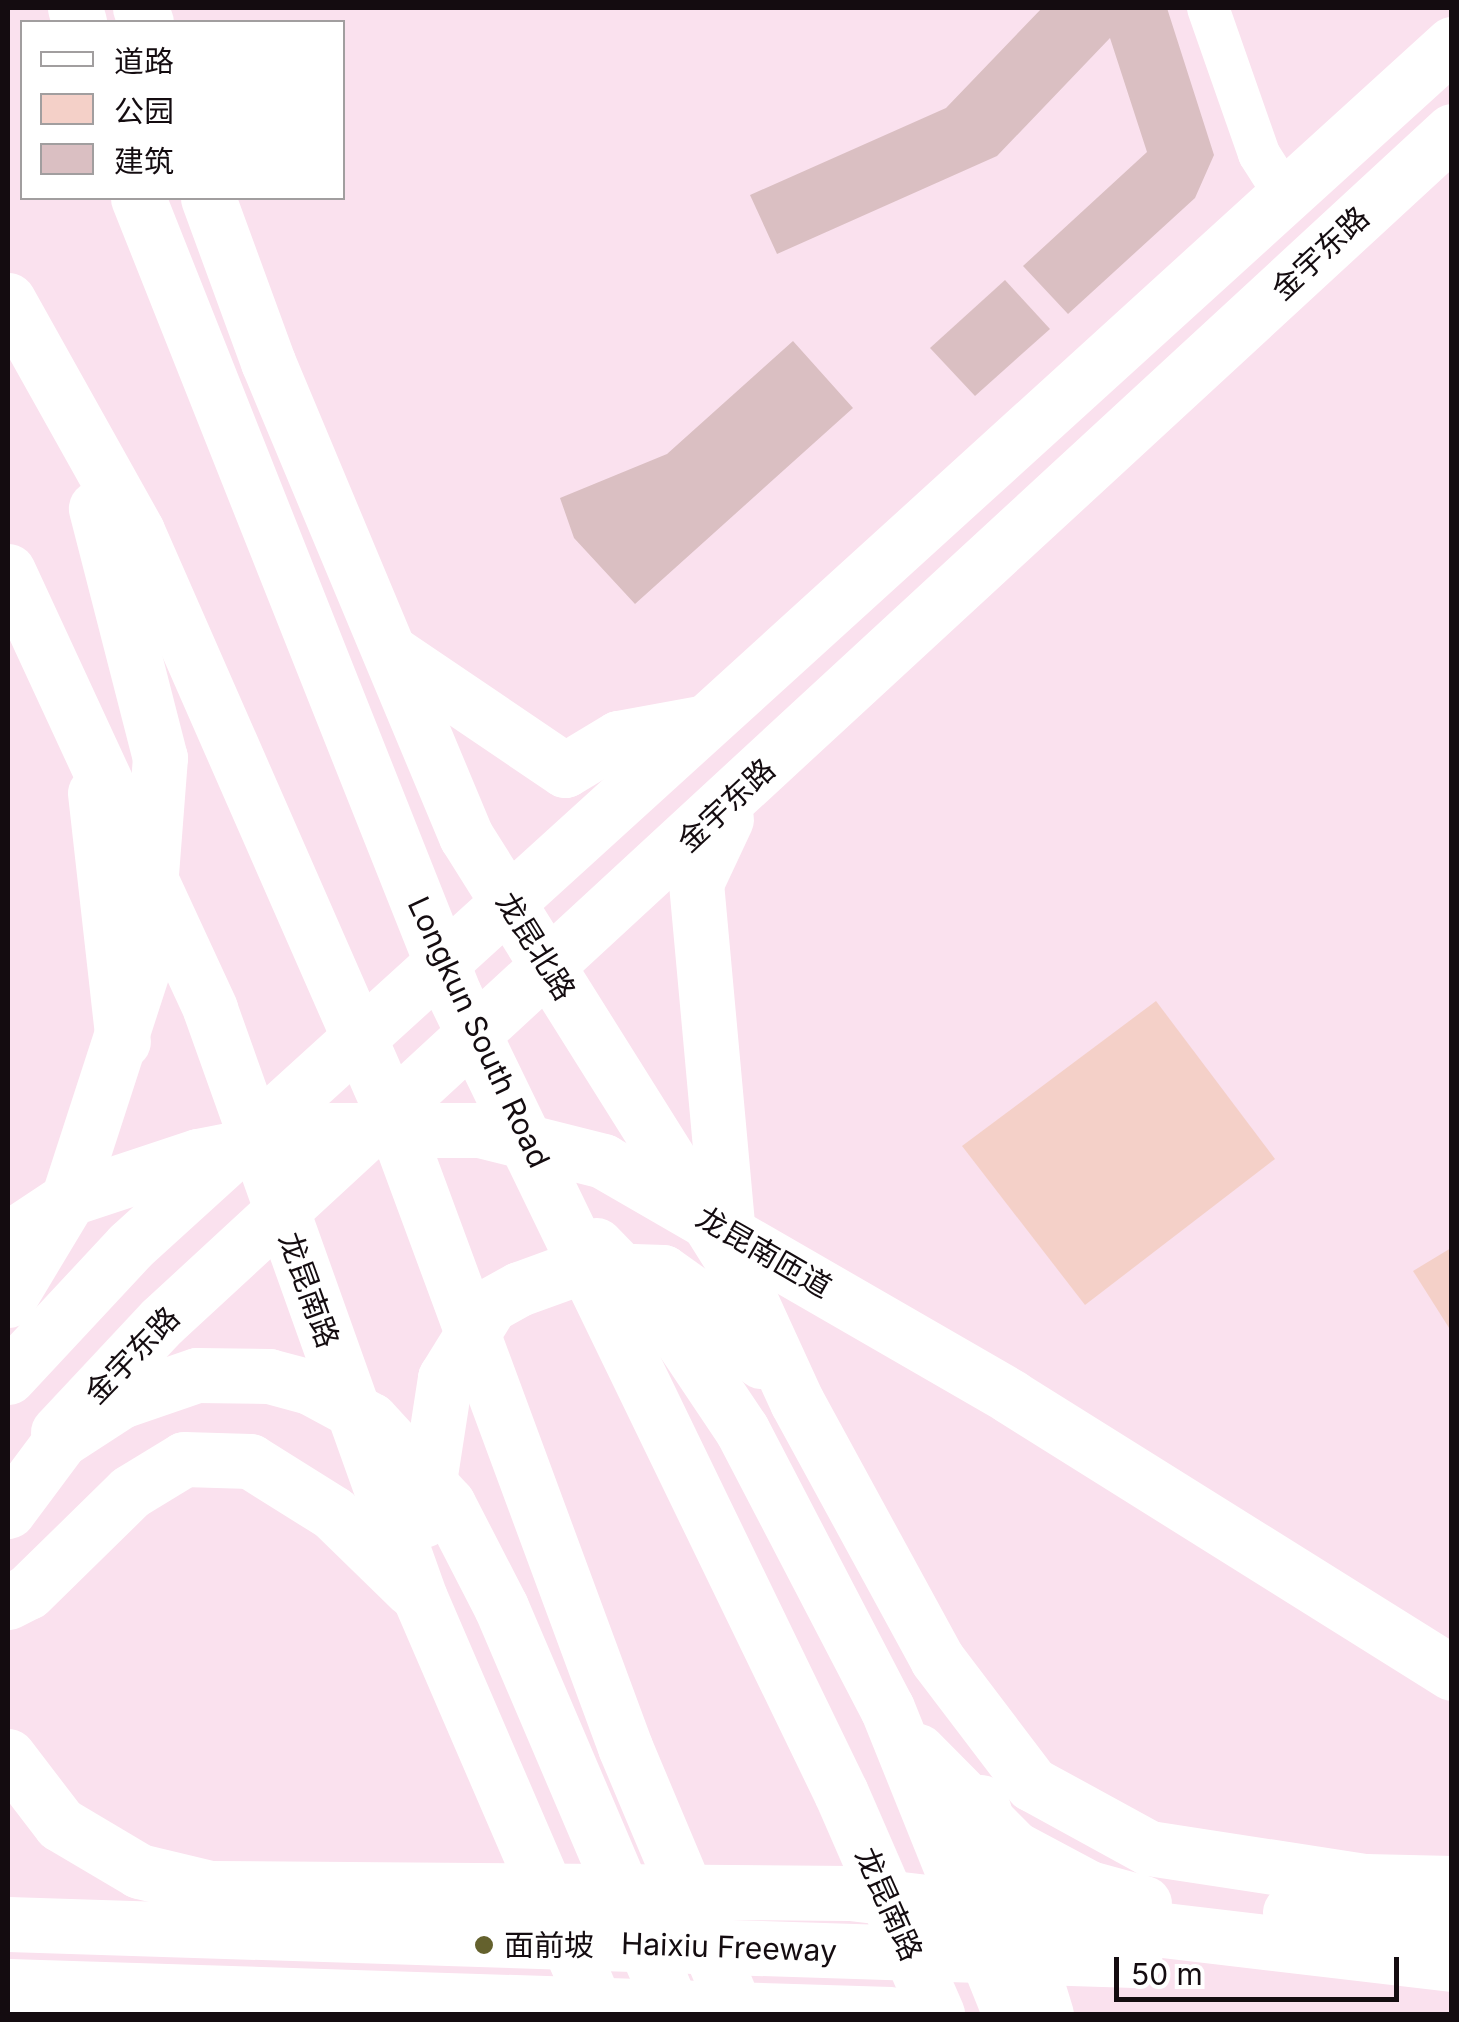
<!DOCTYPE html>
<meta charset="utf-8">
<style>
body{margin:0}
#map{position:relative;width:1459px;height:2022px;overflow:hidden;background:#fae1ee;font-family:Inter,"Noto Sans SC",sans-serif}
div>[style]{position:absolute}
.green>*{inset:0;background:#f4d0c8}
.building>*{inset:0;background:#dabfc2}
.minor>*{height:42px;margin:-21px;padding:0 21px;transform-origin:21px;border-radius:21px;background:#fff}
.major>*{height:55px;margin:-27.5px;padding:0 27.5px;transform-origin:27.5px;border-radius:27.5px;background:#fff}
.highway>*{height:55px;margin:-27.5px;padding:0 27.5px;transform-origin:27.5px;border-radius:27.5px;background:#fff}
.dots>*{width:28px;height:28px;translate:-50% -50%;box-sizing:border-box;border:5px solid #fff;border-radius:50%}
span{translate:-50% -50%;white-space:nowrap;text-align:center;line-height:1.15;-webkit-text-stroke:10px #fff;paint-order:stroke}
.street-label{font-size:30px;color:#140c10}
.poi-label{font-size:30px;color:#140c10}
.left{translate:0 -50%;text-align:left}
.frame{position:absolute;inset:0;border:10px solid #140c10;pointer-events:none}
.legend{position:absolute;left:20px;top:20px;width:325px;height:180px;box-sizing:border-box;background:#fff;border:2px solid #a19e9f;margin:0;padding:12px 18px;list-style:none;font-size:30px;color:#140c10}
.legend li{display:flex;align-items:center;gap:20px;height:50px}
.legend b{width:50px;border:2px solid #a19e9f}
.scale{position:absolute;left:1114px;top:1957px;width:285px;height:45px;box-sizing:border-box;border:5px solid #140c10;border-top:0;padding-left:12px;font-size:30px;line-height:35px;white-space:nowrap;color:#140c10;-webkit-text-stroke:8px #fff;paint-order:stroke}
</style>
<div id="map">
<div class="green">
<i style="clip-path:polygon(1156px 1001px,1275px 1159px,1085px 1305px,962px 1146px)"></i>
<i style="clip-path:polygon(1451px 1248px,1451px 1331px,1413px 1271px)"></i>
</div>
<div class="building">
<i style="clip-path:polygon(1042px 8px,1167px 8px,1214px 155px,1195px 198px,1068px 314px,1023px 266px,1147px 152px,1110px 38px,997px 156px,777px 254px,750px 195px,946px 108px)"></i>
<i style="clip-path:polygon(1005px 280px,1050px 329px,975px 396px,930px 348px)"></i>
<i style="clip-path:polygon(793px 341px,853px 408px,635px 604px,574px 538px,560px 498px,667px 454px)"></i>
</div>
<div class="minor">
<i style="left:1208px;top:8px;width:155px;rotate:70.7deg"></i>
<i style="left:1259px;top:154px;width:49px;rotate:57.6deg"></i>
</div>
<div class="major">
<i style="left:140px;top:8px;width:15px;rotate:67deg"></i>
<i style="left:208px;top:198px;width:175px;rotate:69.9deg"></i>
<i style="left:268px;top:362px;width:514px;rotate:67.33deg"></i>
<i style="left:466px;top:836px;width:498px;rotate:57.9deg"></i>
<i style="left:731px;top:1258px;width:158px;rotate:65.4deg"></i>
<i style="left:797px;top:1402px;width:293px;rotate:61.4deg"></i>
<i style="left:937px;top:1659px;width:157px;rotate:52.8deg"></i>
<i style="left:1032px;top:1784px;width:133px;rotate:28.7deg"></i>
<i style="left:1149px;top:1848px;width:219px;rotate:8.7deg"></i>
<i style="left:1365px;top:1881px;width:87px;rotate:1.3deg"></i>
<i style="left:8px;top:571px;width:482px;rotate:65.2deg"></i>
<i style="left:210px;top:1009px;width:625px;rotate:70.38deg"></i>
<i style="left:420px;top:1598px;width:453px;rotate:66.7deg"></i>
<i style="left:395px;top:655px;width:205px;rotate:34.1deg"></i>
<i style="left:565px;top:770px;width:62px;rotate:-31.1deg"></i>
<i style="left:618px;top:738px;width:89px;rotate:-10.3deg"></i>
<i style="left:95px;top:793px;width:250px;rotate:83.6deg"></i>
<i style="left:726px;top:819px;width:71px;rotate:115.1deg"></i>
<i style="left:696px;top:883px;width:364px;rotate:84.8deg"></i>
<i style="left:8px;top:1377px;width:179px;rotate:-47deg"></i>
<i style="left:130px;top:1246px;width:1787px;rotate:-42.28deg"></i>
<i style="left:58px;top:1432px;width:152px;rotate:-46.9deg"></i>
<i style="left:162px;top:1321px;width:1755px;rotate:-42.69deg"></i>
<i style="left:423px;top:1520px;width:144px;rotate:-81.2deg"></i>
<i style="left:445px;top:1378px;width:86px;rotate:-58.3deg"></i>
<i style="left:490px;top:1305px;width:33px;rotate:-29deg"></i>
<i style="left:519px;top:1289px;width:59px;rotate:-20deg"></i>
<i style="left:574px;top:1269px;width:89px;rotate:1.9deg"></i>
<i style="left:663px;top:1272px;width:65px;rotate:35.6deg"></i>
<i style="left:716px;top:1310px;width:68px;rotate:48.6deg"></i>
<i style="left:8px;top:1602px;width:22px;rotate:-27deg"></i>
<i style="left:28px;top:1592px;width:143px;rotate:-44.4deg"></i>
<i style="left:130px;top:1492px;width:63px;rotate:-31.4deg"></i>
<i style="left:184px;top:1459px;width:66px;rotate:1.7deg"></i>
<i style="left:250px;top:1461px;width:98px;rotate:32.1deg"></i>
<i style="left:333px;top:1513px;width:109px;rotate:44.3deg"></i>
<i style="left:981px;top:1802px;width:222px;rotate:73deg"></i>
</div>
<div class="highway">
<i style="left:75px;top:8px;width:15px;rotate:74deg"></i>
<i style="left:138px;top:198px;width:856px;rotate:68.35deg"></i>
<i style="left:454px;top:994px;width:888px;rotate:64.16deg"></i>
<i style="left:841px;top:1793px;width:241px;rotate:66.5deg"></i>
<i style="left:8px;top:300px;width:265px;rotate:60.8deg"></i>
<i style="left:137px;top:531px;width:618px;rotate:66.34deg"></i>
<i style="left:385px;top:1097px;width:693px;rotate:69.73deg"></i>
<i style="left:625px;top:1747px;width:290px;rotate:67.2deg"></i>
<i style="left:8px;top:1239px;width:72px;rotate:-33.7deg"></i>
<i style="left:68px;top:1199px;width:137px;rotate:-18.3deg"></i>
<i style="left:198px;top:1156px;width:136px;rotate:-11deg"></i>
<i style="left:332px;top:1130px;width:148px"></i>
<i style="left:480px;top:1130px;width:127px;rotate:14.1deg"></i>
<i style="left:603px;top:1161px;width:471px;rotate:30deg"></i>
<i style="left:1011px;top:1397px;width:520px;rotate:32.04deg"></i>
<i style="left:596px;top:1245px;width:102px;rotate:45.8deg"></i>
<i style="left:667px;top:1318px;width:135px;rotate:56.2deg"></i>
<i style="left:742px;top:1430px;width:314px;rotate:62.5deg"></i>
<i style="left:887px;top:1708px;width:330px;rotate:68.1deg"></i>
<i style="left:8px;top:1300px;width:114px;rotate:-59deg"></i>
<i style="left:67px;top:1202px;width:249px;rotate:-72deg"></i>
<i style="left:144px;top:965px;width:208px;rotate:-85.6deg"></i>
<i style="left:160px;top:758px;width:258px;rotate:-104.4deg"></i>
<i style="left:8px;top:1511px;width:89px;rotate:-53.3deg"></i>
<i style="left:61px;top:1440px;width:72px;rotate:-33deg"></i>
<i style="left:121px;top:1401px;width:80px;rotate:-18.9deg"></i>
<i style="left:197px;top:1375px;width:72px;rotate:0.8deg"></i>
<i style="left:269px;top:1376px;width:42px;rotate:15deg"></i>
<i style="left:310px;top:1387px;width:69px;rotate:28.4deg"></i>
<i style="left:371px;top:1420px;width:114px;rotate:47.5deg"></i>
<i style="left:448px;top:1504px;width:116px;rotate:62.8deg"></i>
<i style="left:501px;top:1607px;width:443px;rotate:66.9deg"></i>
<i style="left:918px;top:1751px;width:136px;rotate:45.3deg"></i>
<i style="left:1014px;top:1848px;width:85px;rotate:28.1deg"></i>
<i style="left:1089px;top:1888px;width:57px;rotate:15.3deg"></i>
<i style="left:8px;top:1756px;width:86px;rotate:52.6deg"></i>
<i style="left:60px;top:1824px;width:92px;rotate:30.7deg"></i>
<i style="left:139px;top:1871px;width:73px;rotate:13.5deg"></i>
<i style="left:210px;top:1888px;width:640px;rotate:0.45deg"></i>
<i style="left:850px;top:1893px;width:606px;rotate:6.73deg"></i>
<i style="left:1290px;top:1912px;width:162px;rotate:2.5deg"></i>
<i style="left:8px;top:1924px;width:1127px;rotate:1.83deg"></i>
<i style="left:8px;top:1986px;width:883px;rotate:1.82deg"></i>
</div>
<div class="dots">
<i style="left:484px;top:1945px;background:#64612d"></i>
</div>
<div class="street-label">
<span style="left:1320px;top:253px;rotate:-43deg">金宇东路</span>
<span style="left:726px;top:805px;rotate:-43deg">金宇东路</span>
<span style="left:536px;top:946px;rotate:58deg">龙昆北路</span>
<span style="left:479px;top:1032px;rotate:65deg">Longkun South Road</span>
<span style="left:764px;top:1252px;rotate:30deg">龙昆南匝道</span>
<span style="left:309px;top:1290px;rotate:70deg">龙昆南路</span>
<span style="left:132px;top:1355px;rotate:-46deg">金宇东路</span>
<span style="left:889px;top:1904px;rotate:66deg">龙昆南路</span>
<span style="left:729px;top:1947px;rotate:2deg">Haixiu Freeway</span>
</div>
<div class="poi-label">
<span class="left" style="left:504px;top:1945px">面前坡</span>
</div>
<div class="frame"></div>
<ul class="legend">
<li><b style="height:12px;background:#fff"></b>道路</li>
<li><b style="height:28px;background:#f4d0c8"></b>公园</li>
<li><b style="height:28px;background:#dabfc2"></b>建筑</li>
</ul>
<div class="scale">50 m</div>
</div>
